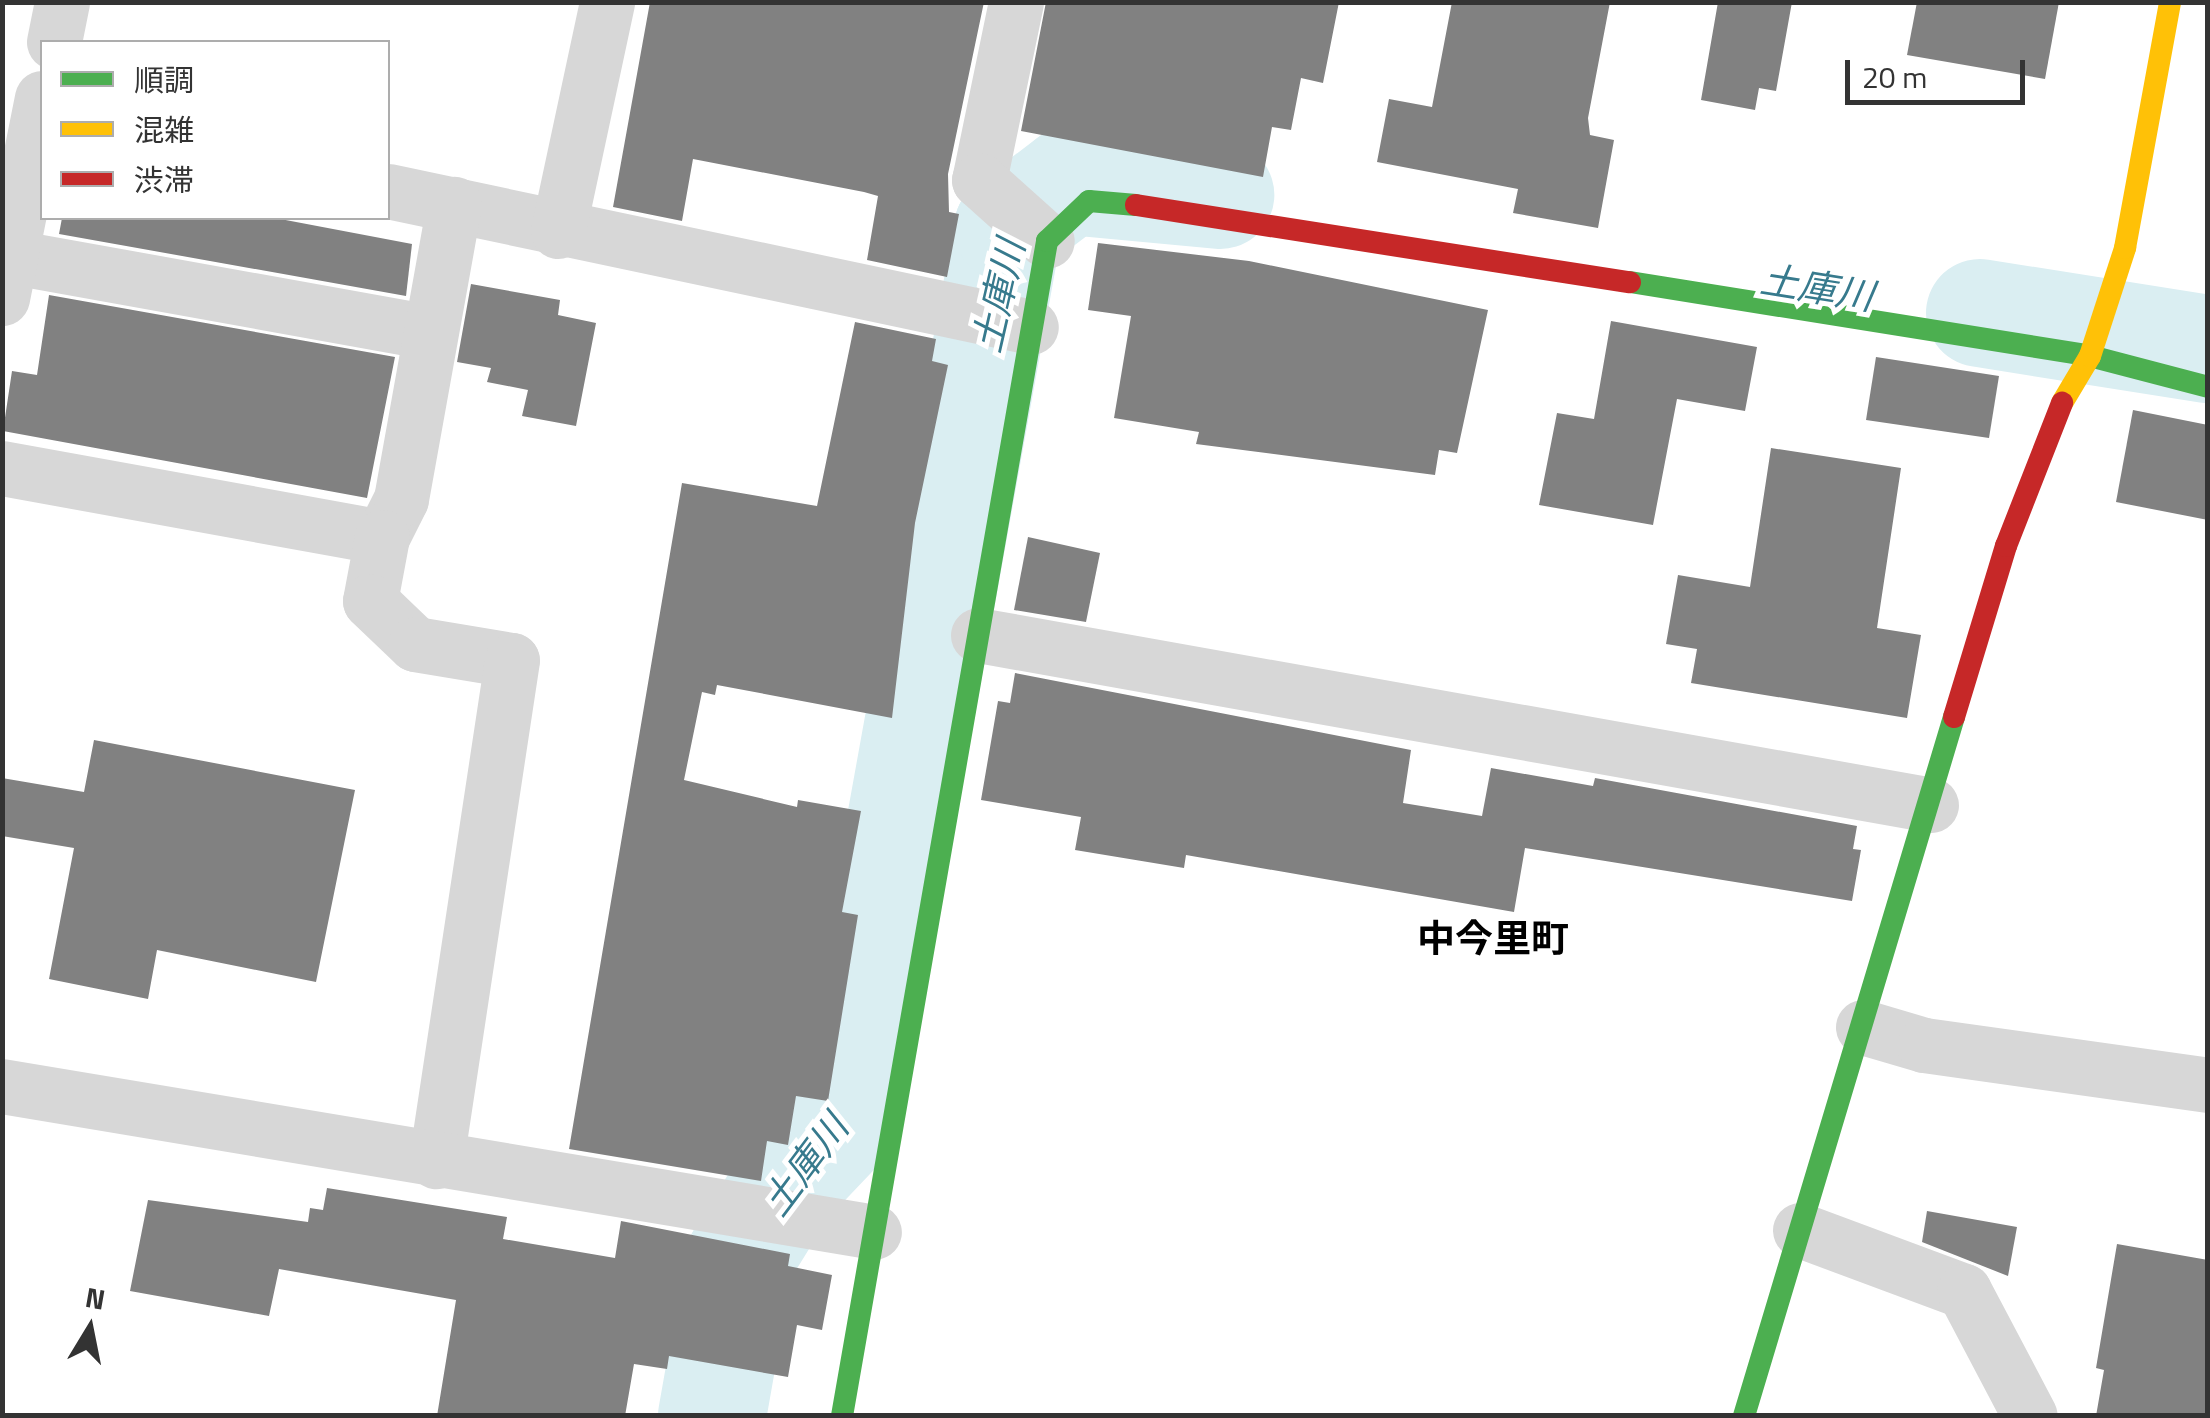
<!DOCTYPE html>
<meta charset="utf-8">
<style>
body{margin:0}
#map{position:relative;width:2210px;height:1418px;overflow:hidden;background:#fff;font-family:"Titillium Web","Noto Sans JP",sans-serif}
div>[style]{position:absolute}
.river>*{height:108px;margin:-54px;padding:0 54px;transform-origin:54px;border-radius:54px;background:#daeef2}
.building>*{inset:0;background:#818181}
.street>*{height:55px;margin:-27.5px;padding:0 27.5px;transform-origin:27.5px;border-radius:27.5px;background:#d7d7d7}
.fast>*{height:22px;margin:-11px;padding:0 11px;transform-origin:11px;border-radius:11px;background:#4caf50}
.slow>*{height:22px;margin:-11px;padding:0 11px;transform-origin:11px;border-radius:11px;background:#ffc107}
.jam>*{height:22px;margin:-11px;padding:0 11px;transform-origin:11px;border-radius:11px;background:#c62828}
span{translate:-50% -50%;white-space:nowrap;text-align:center;line-height:1.15;-webkit-text-stroke:10px #fff;paint-order:stroke}
.water-label{font-size:38px;color:#377a8d;font-style:italic}
.neighbourhood-label{font-size:38px;color:#000;font-weight:700}
.frame{position:absolute;inset:0;border:5px solid #333;pointer-events:none}
.legend{position:absolute;left:40px;top:40px;width:350px;height:180px;box-sizing:border-box;background:#fff;border:2px solid #adadad;margin:0;padding:12px 18px;list-style:none;font-size:30px;color:#333}
.legend li{display:flex;align-items:center;gap:20px;height:50px}
.legend b{width:50px;border:2px solid #adadad}
.north{position:absolute;left:40px;top:1278px;width:100px;height:100px;-webkit-text-stroke:8px #fff;paint-order:stroke;rotate:10deg;font-size:28px;font-weight:700;line-height:40px;text-align:center;color:#333}
.north::after{content:'';display:block;margin:auto;width:35px;height:45px;background:#333;clip-path:polygon(50% 0,100% 100%,50% 72%,0 100%)}
.scale{position:absolute;left:1845px;top:60px;width:180px;height:45px;box-sizing:border-box;border:5px solid #333;border-top:0;padding-left:12px;font-size:30px;line-height:35px;white-space:nowrap;color:#333;-webkit-text-stroke:8px #fff;paint-order:stroke}
</style>
<div id="map">
<div class="river">
<i style="left:1980px;top:313px;width:231px;rotate:9deg"></i>
<i style="left:712px;top:1416px;width:160px;rotate:-80deg"></i>
<i style="left:740px;top:1258px;width:86px;rotate:-58.3deg"></i>
<i style="left:785px;top:1185px;width:90px;rotate:-46.4deg"></i>
<i style="left:847px;top:1120px;width:906px;rotate:-79.77deg"></i>
<i style="left:1008px;top:228px;width:78px;rotate:-37.2deg"></i>
<i style="left:1070px;top:181px;width:151px;rotate:5.3deg"></i>
</div>
<div class="building">
<i style="clip-path:polygon(650px 2px,984px 2px,948px 174px,949px 212px,959px 214px,947px 277px,867px 260px,878px 196px,864px 192px,693px 159px,682px 221px,613px 207px)"></i>
<i style="clip-path:polygon(1046px 2px,1339px 2px,1323px 83px,1301px 78px,1291px 130px,1272px 127px,1263px 177px,1021px 131px)"></i>
<i style="clip-path:polygon(1452px 2px,1610px 2px,1588px 118px,1590px 135px,1614px 140px,1598px 228px,1513px 213px,1518px 189px,1377px 162px,1389px 99px,1432px 107px)"></i>
<i style="clip-path:polygon(1718px 2px,1792px 2px,1776px 91px,1759px 88px,1755px 110px,1701px 100px)"></i>
<i style="clip-path:polygon(1917px 2px,2059px 2px,2045px 79px,1907px 55px)"></i>
<i style="clip-path:polygon(62px 218px,275px 218px,412px 244px,406px 296px,59px 234px)"></i>
<i style="clip-path:polygon(1098px 243px,1249px 261px,1488px 310px,1457px 453px,1439px 450px,1435px 475px,1196px 444px,1199px 432px,1114px 418px,1131px 316px,1088px 310px)"></i>
<i style="clip-path:polygon(471px 284px,560px 300px,558px 315px,596px 323px,576px 426px,522px 416px,528px 390px,487px 382px,491px 368px,457px 362px)"></i>
<i style="clip-path:polygon(49px 295px,395px 357px,367px 498px,3px 431px,12px 371px,37px 375px)"></i>
<i style="clip-path:polygon(1611px 321px,1757px 347px,1745px 411px,1677px 399px,1653px 525px,1539px 505px,1557px 413px,1594px 419px)"></i>
<i style="clip-path:polygon(855px 322px,936px 339px,932px 361px,948px 365px,915px 523px,892px 718px,717px 685px,715px 695px,702px 692px,684px 780px,797px 807px,798px 800px,861px 811px,842px 912px,858px 915px,828px 1101px,796px 1096px,788px 1145px,767px 1141px,761px 1181px,569px 1149px,682px 483px,817px 506px)"></i>
<i style="clip-path:polygon(1876px 357px,1999px 376px,1989px 438px,1866px 420px)"></i>
<i style="clip-path:polygon(2133px 410px,2208px 425px,2208px 520px,2116px 502px)"></i>
<i style="clip-path:polygon(1771px 448px,1901px 468px,1877px 628px,1921px 635px,1907px 718px,1691px 683px,1697px 649px,1666px 644px,1678px 575px,1750px 587px)"></i>
<i style="clip-path:polygon(1028px 537px,1100px 553px,1086px 622px,1014px 610px)"></i>
<i style="clip-path:polygon(1015px 673px,1411px 750px,1403px 803px,1482px 816px,1491px 768px,1593px 786px,1595px 778px,1857px 826px,1853px 849px,1861px 850px,1852px 901px,1525px 848px,1514px 912px,1186px 855px,1184px 868px,1075px 850px,1081px 817px,981px 800px,998px 701px,1010px 703px)"></i>
<i style="clip-path:polygon(94px 740px,355px 790px,316px 982px,157px 950px,148px 999px,49px 979px,74px 848px,2px 836px,2px 778px,84px 792px)"></i>
<i style="clip-path:polygon(327px 1188px,507px 1217px,503px 1239px,615px 1258px,621px 1221px,790px 1254px,788px 1266px,832px 1275px,822px 1330px,797px 1325px,788px 1377px,669px 1356px,667px 1369px,634px 1364px,625px 1416px,437px 1416px,456px 1300px,279px 1269px,269px 1316px,130px 1291px,148px 1200px,308px 1222px,310px 1208px,323px 1210px)"></i>
<i style="clip-path:polygon(1927px 1211px,2017px 1227px,2008px 1276px,1922px 1242px)"></i>
<i style="clip-path:polygon(2117px 1244px,2208px 1260px,2208px 1416px,2096px 1416px,2104px 1370px,2096px 1368px)"></i>
</div>
<div class="street">
<i style="left:1016px;top:2px;width:182px;rotate:101.7deg"></i>
<i style="left:979px;top:180px;width:91px;rotate:41.9deg"></i>
<i style="left:54px;top:42px;width:41px;rotate:-78.7deg"></i>
<i style="left:388px;top:191px;width:657px;rotate:11.94deg"></i>
<i style="left:558px;top:231px;width:234px;rotate:-77.9deg"></i>
<i style="left:13px;top:257px;width:424px;rotate:10.2deg"></i>
<i style="left:2px;top:298px;width:204px;rotate:-78.7deg"></i>
<i style="left:2px;top:468px;width:386px;rotate:10.3deg"></i>
<i style="left:382px;top:537px;width:42px;rotate:-63.4deg"></i>
<i style="left:401px;top:499px;width:300px;rotate:-79.8deg"></i>
<i style="left:382px;top:537px;width:65px;rotate:100.6deg"></i>
<i style="left:370px;top:601px;width:62px;rotate:43.7deg"></i>
<i style="left:415px;top:644px;width:98px;rotate:9.4deg"></i>
<i style="left:512px;top:660px;width:507px;rotate:98.63deg"></i>
<i style="left:978px;top:635px;width:968px;rotate:10.11deg"></i>
<i style="left:1863px;top:1027px;width:64px;rotate:16.4deg"></i>
<i style="left:1924px;top:1045px;width:287px;rotate:8deg"></i>
<i style="left:2px;top:1086px;width:884px;rotate:9.5deg"></i>
<i style="left:1800px;top:1230px;width:175px;rotate:20.4deg"></i>
<i style="left:1964px;top:1291px;width:141px;rotate:62.2deg"></i>
</div>
<div class="fast">
<i style="left:1630px;top:282px;width:466px;rotate:9.1deg"></i>
<i style="left:2090px;top:356px;width:122px;rotate:14.7deg"></i>
<i style="left:842px;top:1416px;width:1193px;rotate:-80.1deg"></i>
<i style="left:1047px;top:241px;width:58px;rotate:-43.6deg"></i>
<i style="left:1089px;top:201px;width:47px;rotate:4.9deg"></i>
<i style="left:1744px;top:1416px;width:730px;rotate:-73.28deg"></i>
</div>
<div class="slow">
<i style="left:2062px;top:403px;width:55px;rotate:-59.2deg"></i>
<i style="left:2090px;top:356px;width:114px;rotate:-72deg"></i>
<i style="left:2125px;top:248px;width:250px;rotate:-79.6deg"></i>
</div>
<div class="jam">
<i style="left:1136px;top:205px;width:500px;rotate:8.9deg"></i>
<i style="left:1954px;top:717px;width:179px;rotate:-73.1deg"></i>
<i style="left:2006px;top:546px;width:154px;rotate:-68.6deg"></i>
</div>
<div class="water-label">
<span style="left:1817px;top:288px;rotate:9deg">土庫川</span>
<span style="left:999px;top:296px;rotate:-77deg">土庫川</span>
<span style="left:805px;top:1165px;rotate:-53deg">土庫川</span>
</div>
<div class="neighbourhood-label">
<span style="left:1493px;top:939px">中今里町</span>
</div>
<div class="frame"></div>
<ul class="legend">
<li><b style="height:12px;background:#4caf50"></b>順調</li>
<li><b style="height:12px;background:#ffc107"></b>混雑</li>
<li><b style="height:12px;background:#c62828"></b>渋滞</li>
</ul>
<div class="north">N</div>
<div class="scale">20 m</div>
</div>
